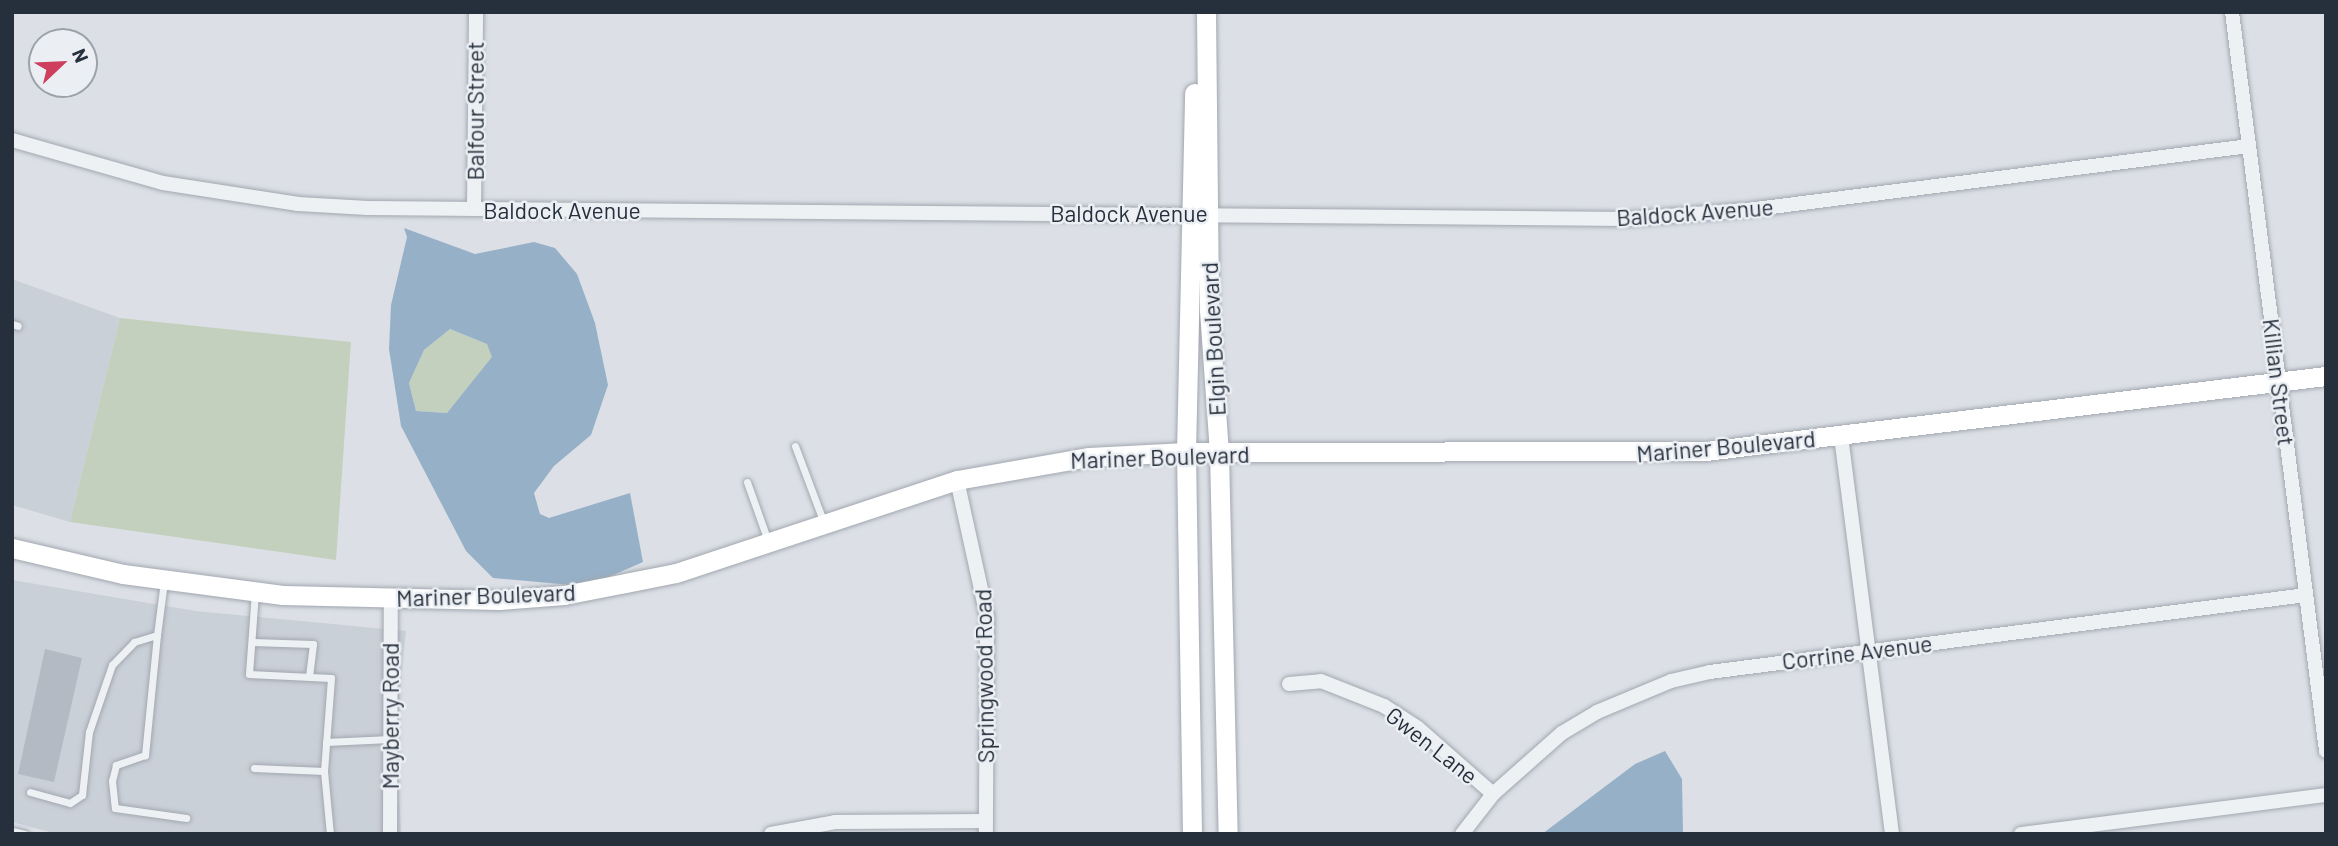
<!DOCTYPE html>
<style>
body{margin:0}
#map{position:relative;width:2338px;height:846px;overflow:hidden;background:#dce0e6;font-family:Barlow,sans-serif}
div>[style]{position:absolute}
.built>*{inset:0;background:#cad0d8}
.green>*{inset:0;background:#c3d0bd}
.water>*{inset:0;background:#96b0c7}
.building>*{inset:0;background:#b3bac3}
.roads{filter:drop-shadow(0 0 2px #a2a7b0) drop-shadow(0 0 2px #a2a7b0)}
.lane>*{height:7px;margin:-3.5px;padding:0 3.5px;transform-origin:3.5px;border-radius:3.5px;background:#eef1f4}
.street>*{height:14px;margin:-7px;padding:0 7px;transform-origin:7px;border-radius:7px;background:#eef1f4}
.secondary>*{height:19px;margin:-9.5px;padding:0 9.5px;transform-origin:9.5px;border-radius:9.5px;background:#fff}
span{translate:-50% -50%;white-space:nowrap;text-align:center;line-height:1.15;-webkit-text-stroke:5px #ebeff4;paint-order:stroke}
.street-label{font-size:23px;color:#262f3c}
.frame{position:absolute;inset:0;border:14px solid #262f3c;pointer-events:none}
.north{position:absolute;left:28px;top:28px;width:70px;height:70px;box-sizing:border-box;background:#ebeff4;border:2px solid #9ca2aa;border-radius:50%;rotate:67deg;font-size:19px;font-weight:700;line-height:28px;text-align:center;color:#262f3c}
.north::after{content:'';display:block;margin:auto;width:24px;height:32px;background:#cd3f5c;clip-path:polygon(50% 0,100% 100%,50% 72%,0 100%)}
</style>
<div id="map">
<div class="built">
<i style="clip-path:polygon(12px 279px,120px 318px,70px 522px,12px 505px)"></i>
<i style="clip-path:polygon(12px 580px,196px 611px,406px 631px,396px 734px,401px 834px,57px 834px,12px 822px)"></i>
</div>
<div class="green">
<i style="clip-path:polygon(120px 318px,351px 342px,336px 560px,70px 522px)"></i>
<i style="clip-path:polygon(450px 329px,487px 344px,493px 357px,447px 413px,416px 411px,409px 383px,424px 350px)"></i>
</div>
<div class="water">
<i style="clip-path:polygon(evenodd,404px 228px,475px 254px,534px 242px,555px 248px,577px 274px,595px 323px,608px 385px,591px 435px,554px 466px,534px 493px,540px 514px,549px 518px,630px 493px,643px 562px,602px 580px,571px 585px,493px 578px,466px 551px,401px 426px,389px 349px,391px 305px,407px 237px,404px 228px,450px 329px,487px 344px,492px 357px,447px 413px,416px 411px,409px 383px,424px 350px,450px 329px)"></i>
<i style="clip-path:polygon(1665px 751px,1682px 779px,1683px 834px,1542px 834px,1635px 764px)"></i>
</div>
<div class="building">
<i style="clip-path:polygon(45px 649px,82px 658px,54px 782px,18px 774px)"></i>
</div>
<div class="roads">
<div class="lane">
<i style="left:12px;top:324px;width:6px;rotate:18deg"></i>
<i style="left:795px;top:446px;width:82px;rotate:69.4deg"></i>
<i style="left:747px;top:482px;width:63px;rotate:70.4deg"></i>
<i style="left:255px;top:592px;width:82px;rotate:94.2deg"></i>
<i style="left:249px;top:674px;width:82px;rotate:2.8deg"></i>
<i style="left:331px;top:678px;width:93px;rotate:94.3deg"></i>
<i style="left:324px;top:771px;width:63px;rotate:84.6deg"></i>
<i style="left:157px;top:635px;width:121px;rotate:95.7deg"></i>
<i style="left:145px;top:755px;width:31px;rotate:161deg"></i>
<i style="left:116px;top:765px;width:16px;rotate:104deg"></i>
<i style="left:112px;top:781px;width:27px;rotate:84deg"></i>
<i style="left:115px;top:808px;width:72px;rotate:8deg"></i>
<i style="left:252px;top:642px;width:61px;rotate:1.9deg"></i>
<i style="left:313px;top:644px;width:33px;rotate:97deg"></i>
<i style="left:326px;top:742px;width:64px;rotate:-2.7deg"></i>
<i style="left:254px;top:768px;width:70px;rotate:2.5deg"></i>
<i style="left:30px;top:792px;width:41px;rotate:15.4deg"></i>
<i style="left:70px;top:803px;width:14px;rotate:-34deg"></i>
<i style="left:82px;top:795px;width:63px;rotate:-83.7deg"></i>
<i style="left:89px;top:732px;width:71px;rotate:-71.1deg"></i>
<i style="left:112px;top:665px;width:32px;rotate:-46deg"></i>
<i style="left:134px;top:642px;width:24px;rotate:-17deg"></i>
<i style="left:157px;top:635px;width:54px;rotate:-82.6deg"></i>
<i style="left:12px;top:831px;width:13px;rotate:13deg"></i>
</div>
<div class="street">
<i style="left:2232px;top:12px;width:745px;rotate:82.75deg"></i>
<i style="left:12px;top:140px;width:157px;rotate:15.9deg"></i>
<i style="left:163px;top:183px;width:137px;rotate:8.8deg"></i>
<i style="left:298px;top:204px;width:70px;rotate:3.3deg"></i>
<i style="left:368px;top:208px;width:1260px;rotate:0.5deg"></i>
<i style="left:1628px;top:219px;width:120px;rotate:-4.3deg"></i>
<i style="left:1748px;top:210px;width:505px;rotate:-7.28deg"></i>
<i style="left:474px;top:209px;width:197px;rotate:-89.4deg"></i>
<i style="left:1841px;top:436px;width:401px;rotate:82.7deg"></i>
<i style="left:957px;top:480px;width:140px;rotate:77.6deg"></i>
<i style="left:987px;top:617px;width:217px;rotate:90.3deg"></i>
<i style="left:1289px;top:684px;width:32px;rotate:-5deg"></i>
<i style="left:1321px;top:681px;width:68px;rotate:21.6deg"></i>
<i style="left:1384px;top:706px;width:40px;rotate:32.9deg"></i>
<i style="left:1418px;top:728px;width:100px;rotate:41.3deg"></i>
<i style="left:390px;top:834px;width:235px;rotate:-89.8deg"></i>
<i style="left:771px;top:834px;width:65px;rotate:-10.6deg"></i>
<i style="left:835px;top:822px;width:151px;rotate:-0.4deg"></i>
<i style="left:1462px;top:834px;width:51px;rotate:-52.2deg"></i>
<i style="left:1493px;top:794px;width:92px;rotate:-41.5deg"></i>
<i style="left:1562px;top:733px;width:41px;rotate:-31deg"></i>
<i style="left:1597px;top:712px;width:80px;rotate:-22.7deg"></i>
<i style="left:1671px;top:681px;width:40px;rotate:-13deg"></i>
<i style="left:1710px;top:672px;width:601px;rotate:-7.36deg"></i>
<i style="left:2021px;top:834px;width:307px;rotate:-7.3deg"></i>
</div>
<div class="secondary">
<i style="left:1206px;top:12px;width:298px;rotate:89.4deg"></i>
<i style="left:1209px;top:310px;width:142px;rotate:86deg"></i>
<i style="left:1219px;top:452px;width:382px;rotate:88.7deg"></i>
<i style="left:12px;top:548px;width:114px;rotate:13.2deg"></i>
<i style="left:123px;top:574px;width:161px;rotate:7.5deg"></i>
<i style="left:283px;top:595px;width:216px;rotate:1.3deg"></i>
<i style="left:499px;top:600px;width:65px;rotate:-4.4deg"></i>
<i style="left:564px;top:595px;width:114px;rotate:-11.1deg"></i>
<i style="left:676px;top:573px;width:296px;rotate:-18.3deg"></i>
<i style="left:957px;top:480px;width:134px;rotate:-9.9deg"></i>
<i style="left:1089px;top:457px;width:97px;rotate:-3deg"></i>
<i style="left:1186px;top:452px;width:520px;rotate:-0.11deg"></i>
<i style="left:1706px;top:451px;width:625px;rotate:-6.9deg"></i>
<i style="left:1192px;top:834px;width:382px;rotate:-90.9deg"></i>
<i style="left:1186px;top:452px;width:359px;rotate:-88.7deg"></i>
</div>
</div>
<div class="street-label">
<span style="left:475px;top:111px;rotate:-90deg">Balfour Street</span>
<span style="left:562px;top:210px">Baldock Avenue</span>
<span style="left:1695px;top:212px;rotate:-4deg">Baldock Avenue</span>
<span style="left:1129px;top:213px">Baldock Avenue</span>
<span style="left:1213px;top:339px;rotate:-93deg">Elgin Boulevard</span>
<span style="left:2279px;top:382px;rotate:83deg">Killian Street</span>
<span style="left:1726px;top:446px;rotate:-5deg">Mariner Boulevard</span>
<span style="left:1160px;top:457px;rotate:-2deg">Mariner Boulevard</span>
<span style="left:486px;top:595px;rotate:-2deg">Mariner Boulevard</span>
<span style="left:1857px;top:652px;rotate:-7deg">Corrine Avenue</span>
<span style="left:984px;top:676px;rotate:-91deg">Springwood Road</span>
<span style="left:390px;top:716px;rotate:-90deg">Mayberry Road</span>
<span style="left:1432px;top:745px;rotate:38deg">Gwen Lane</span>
</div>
<div class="frame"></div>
<div class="north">N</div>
</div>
